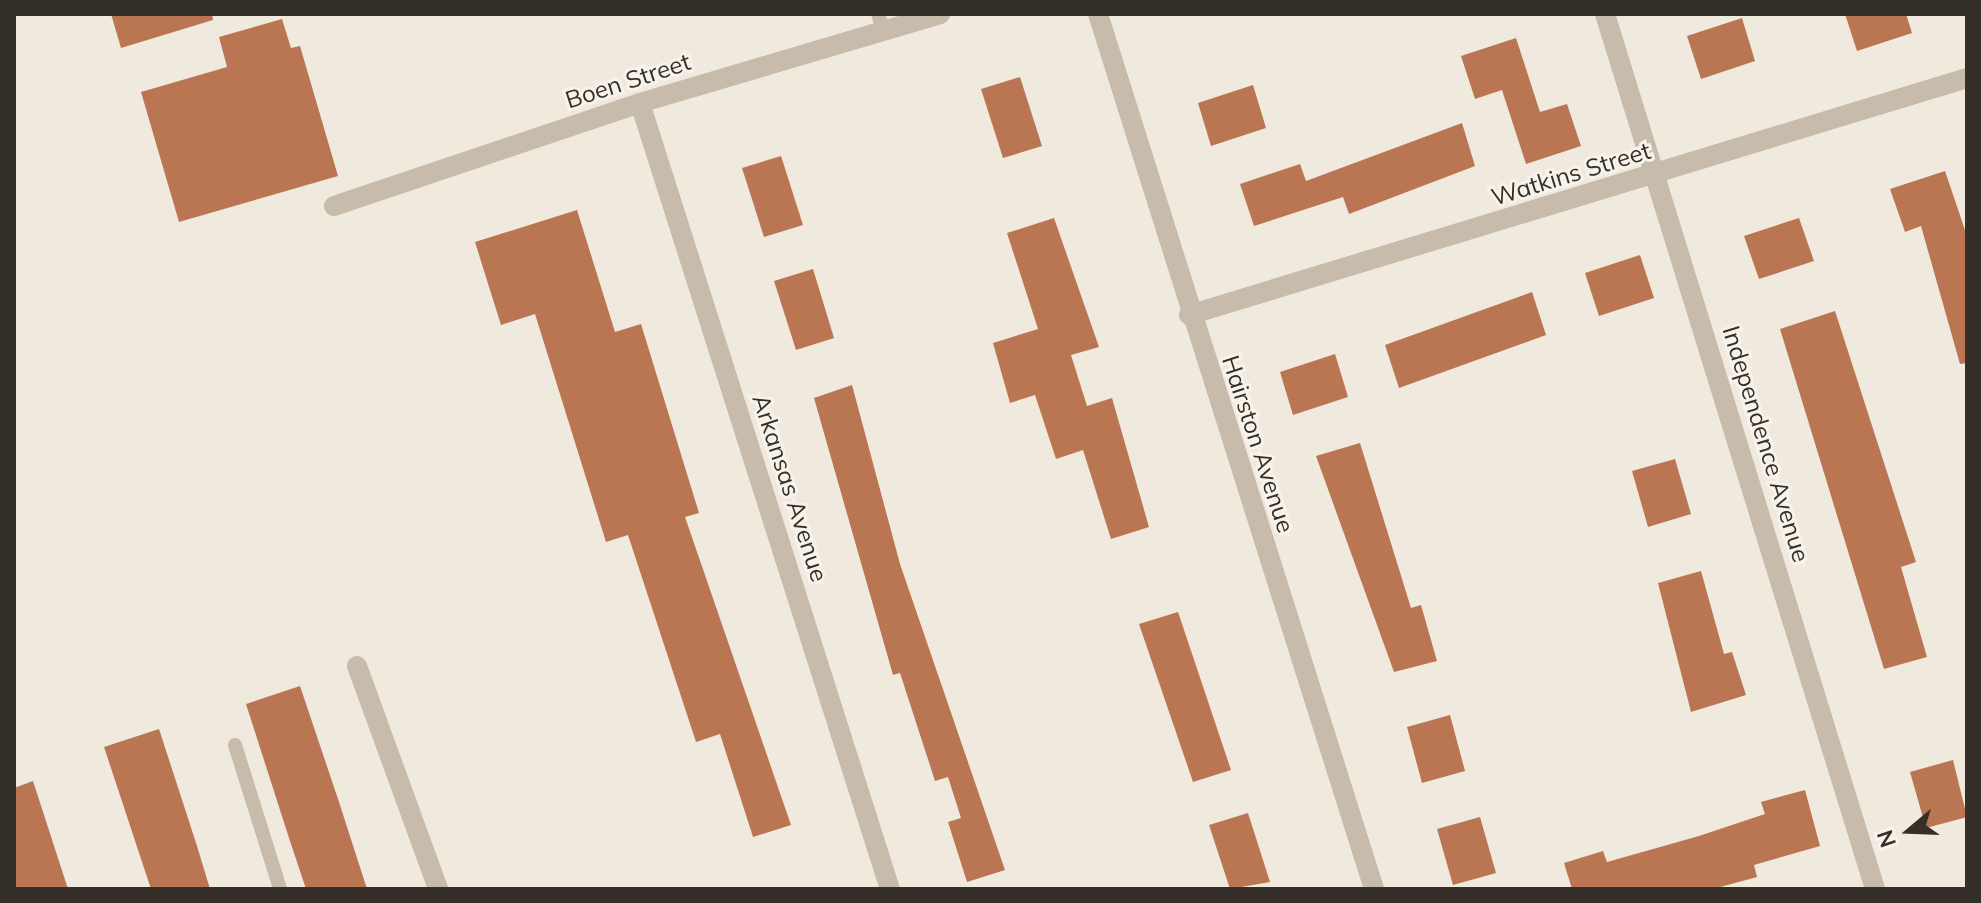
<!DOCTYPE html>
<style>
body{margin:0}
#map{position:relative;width:1981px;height:903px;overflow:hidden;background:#f0e9de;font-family:Mulish,sans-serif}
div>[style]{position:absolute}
.building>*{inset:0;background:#ba7652}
.service>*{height:14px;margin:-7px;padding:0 7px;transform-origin:7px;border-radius:7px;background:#c7bbab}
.minor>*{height:20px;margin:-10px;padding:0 10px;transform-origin:10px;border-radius:10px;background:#c7bbab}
.tertiary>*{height:20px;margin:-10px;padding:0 10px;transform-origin:10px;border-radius:10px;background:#c7bbab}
span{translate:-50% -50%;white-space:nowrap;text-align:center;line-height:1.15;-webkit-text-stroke:6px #f8f3ea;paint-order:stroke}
.street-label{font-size:24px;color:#352f29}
.frame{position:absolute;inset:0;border:16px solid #352f29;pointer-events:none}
.north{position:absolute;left:1869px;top:791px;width:80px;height:80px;-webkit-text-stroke:6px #f8f3ea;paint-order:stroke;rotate:251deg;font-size:22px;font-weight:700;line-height:32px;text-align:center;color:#352f29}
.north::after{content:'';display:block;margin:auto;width:28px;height:36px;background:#352f29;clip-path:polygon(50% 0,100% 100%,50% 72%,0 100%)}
</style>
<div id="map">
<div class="building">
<i style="clip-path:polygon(111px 14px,212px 14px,213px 20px,121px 48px)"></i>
<i style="clip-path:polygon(1845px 14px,1906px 14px,1912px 33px,1857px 51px)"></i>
<i style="clip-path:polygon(1742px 18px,1755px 61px,1701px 79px,1687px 36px)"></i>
<i style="clip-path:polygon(282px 19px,291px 48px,300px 46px,338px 176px,179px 222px,141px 92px,227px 67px,219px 37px)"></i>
<i style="clip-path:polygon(1516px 38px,1540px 112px,1567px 104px,1581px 146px,1526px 164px,1502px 90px,1475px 99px,1461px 56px)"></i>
<i style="clip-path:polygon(1020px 77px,1042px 146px,1003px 158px,981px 89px)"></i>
<i style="clip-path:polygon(1253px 85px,1266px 128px,1211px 146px,1198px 103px)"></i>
<i style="clip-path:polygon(1462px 123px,1475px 166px,1349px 214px,1343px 197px,1254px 226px,1240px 184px,1300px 164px,1306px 181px)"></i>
<i style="clip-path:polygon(781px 156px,803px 225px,764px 237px,742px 168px)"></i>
<i style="clip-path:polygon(1945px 171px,1967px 236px,1967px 363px,1960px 364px,1921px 226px,1905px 232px,1890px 189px)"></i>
<i style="clip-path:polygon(577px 210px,615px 332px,641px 324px,699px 513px,685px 517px,791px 825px,753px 837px,720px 734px,696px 742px,628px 535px,606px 542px,535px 314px,501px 325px,475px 242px)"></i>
<i style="clip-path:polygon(1054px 218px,1099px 347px,1071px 355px,1087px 406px,1112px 398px,1149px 527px,1111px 539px,1083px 450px,1056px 459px,1035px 395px,1010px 403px,993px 343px,1038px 329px,1007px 233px)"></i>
<i style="clip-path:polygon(1799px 218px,1814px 261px,1759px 279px,1744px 236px)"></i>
<i style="clip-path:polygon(1640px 255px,1654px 298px,1599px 316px,1585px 273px)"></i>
<i style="clip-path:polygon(813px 269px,834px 338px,796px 350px,774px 281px)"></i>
<i style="clip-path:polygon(1532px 292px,1546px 335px,1399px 388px,1385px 345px)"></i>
<i style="clip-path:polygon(1835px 311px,1916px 562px,1901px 567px,1927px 657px,1884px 669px,1780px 329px)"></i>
<i style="clip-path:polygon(1335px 354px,1348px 397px,1293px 415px,1280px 372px)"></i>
<i style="clip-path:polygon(852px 385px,900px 564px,1005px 870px,967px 882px,948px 822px,961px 818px,948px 777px,935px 781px,900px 673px,893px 675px,814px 398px)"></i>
<i style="clip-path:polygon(1360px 443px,1411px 608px,1421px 605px,1437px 661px,1394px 672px,1316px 456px)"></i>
<i style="clip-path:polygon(1675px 459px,1691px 514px,1648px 527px,1632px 471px)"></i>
<i style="clip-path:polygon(1701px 571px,1724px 654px,1732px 652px,1746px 695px,1691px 712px,1658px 583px)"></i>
<i style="clip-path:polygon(1178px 612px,1231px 770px,1193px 782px,1139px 624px)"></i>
<i style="clip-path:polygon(300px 686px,339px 802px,367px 889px,306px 889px,289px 838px,246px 704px)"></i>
<i style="clip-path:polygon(1450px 715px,1465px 771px,1422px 783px,1407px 727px)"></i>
<i style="clip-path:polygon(159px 729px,197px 846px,210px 889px,151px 889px,104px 747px)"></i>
<i style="clip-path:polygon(1953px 760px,1967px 817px,1926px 828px,1910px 772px)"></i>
<i style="clip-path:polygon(33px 781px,68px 889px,14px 889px,14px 788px)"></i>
<i style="clip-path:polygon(1805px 790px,1820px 846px,1754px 865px,1757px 877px,1713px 889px,1572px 889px,1564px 863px,1603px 851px,1607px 862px,1699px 836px,1765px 814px,1761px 802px)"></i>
<i style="clip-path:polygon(1248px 813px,1270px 882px,1230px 889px,1209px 825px)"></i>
<i style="clip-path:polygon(1480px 817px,1496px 873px,1453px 885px,1437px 829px)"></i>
</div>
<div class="service">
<i style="left:878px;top:14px;width:18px;rotate:71deg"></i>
<i style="left:235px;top:745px;width:151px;rotate:72.6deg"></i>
</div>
<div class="minor">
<i style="left:1605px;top:14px;width:916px;rotate:72.85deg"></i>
<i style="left:640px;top:103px;width:825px;rotate:72.36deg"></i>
<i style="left:334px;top:206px;width:323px;rotate:-18.6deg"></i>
<i style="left:640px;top:103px;width:313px;rotate:-16.5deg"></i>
<i style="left:1189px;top:315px;width:813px;rotate:-16.94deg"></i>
<i style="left:357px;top:666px;width:237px;rotate:70deg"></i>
</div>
<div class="tertiary">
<i style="left:1098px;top:14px;width:917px;rotate:72.49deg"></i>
</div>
<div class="street-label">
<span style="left:628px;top:81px;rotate:-18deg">Boen Street</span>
<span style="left:1571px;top:174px;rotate:-17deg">Watkins Street</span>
<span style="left:1258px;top:444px;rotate:72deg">Hairston Avenue</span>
<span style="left:1766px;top:444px;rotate:73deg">Independence Avenue</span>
<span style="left:790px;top:488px;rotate:72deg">Arkansas Avenue</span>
</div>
<div class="frame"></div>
<div class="north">N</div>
</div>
